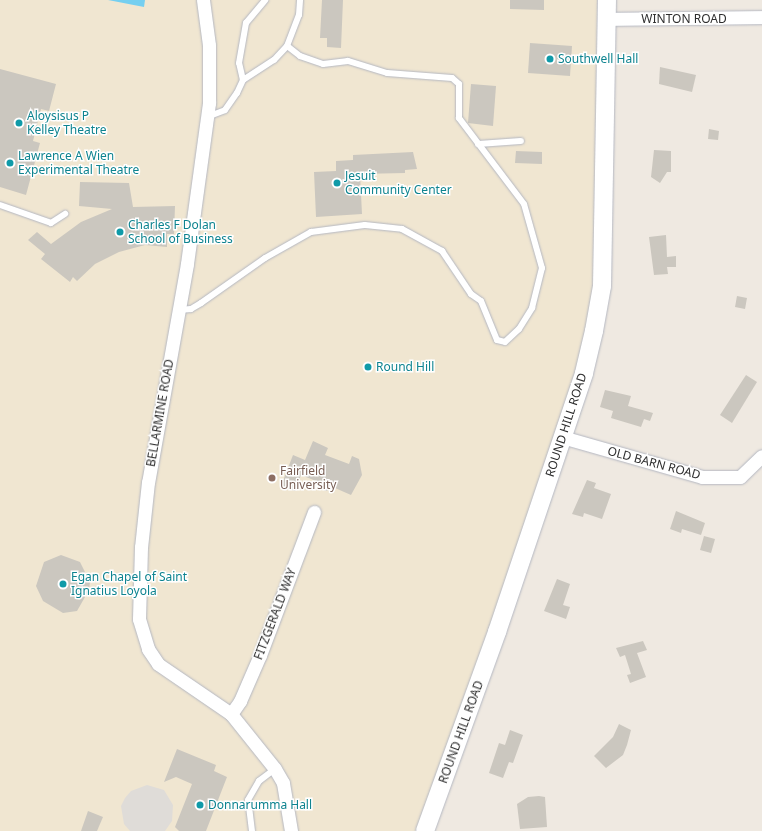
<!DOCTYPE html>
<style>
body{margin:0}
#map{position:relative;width:762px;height:831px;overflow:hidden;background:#efe9e1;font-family:"Noto Sans",sans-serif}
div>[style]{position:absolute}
.education>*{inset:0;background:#f0e6d1}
.plaza>*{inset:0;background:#dfdcd8}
.water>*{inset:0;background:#75cff0}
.building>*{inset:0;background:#cbc7bf}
.roads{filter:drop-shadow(0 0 1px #b4b7c1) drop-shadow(0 0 1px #b4b7c1)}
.service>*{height:6px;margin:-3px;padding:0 3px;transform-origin:3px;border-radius:3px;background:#fff}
.minor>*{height:13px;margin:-6.5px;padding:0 6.5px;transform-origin:6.5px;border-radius:6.5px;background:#fff}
.secondary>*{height:18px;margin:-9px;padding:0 9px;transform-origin:9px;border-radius:9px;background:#fff}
.dots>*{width:11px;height:11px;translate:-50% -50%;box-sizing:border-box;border:2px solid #fff;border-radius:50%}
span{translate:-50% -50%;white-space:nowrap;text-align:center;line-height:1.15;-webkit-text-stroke:3px #fff;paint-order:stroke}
.street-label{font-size:12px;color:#2e2e2e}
.culture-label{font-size:12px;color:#0d838f}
.left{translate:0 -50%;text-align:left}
.education-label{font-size:12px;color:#785e54}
</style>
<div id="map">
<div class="education">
<i style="clip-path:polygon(0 0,597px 0,594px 291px,581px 354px,521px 548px,416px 831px,0 831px)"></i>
</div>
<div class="plaza">
<i style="clip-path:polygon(147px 785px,164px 790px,173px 805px,172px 821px,165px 831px,130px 831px,124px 824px,121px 806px,125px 798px,131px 791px)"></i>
</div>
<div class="water">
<i style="clip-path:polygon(108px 0,145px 0,144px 7px)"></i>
</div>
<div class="building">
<i style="clip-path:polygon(322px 0,343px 0,341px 48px,327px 47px,327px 38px,320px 38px)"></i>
<i style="clip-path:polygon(510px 0,544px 0,544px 10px,510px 9px)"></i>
<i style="clip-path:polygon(530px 43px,572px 46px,570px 76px,528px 73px)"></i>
<i style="clip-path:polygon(660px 67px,696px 75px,692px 92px,659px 84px)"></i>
<i style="clip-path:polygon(0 69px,56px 84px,49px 111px,41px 109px,33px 141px,40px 143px,26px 195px,0 187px)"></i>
<i style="clip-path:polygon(471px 84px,496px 86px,493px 126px,468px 123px)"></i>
<i style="clip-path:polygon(709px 129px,719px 131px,718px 140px,708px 139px)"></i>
<i style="clip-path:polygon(654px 150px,671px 151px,671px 172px,667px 172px,660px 183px,651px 177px)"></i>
<i style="clip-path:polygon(516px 151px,542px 152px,542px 164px,515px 163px)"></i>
<i style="clip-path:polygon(413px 152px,417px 169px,405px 170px,405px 173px,360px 174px,362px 214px,316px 217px,314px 172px,336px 171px,336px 161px,353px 160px,353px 155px)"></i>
<i style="clip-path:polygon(80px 182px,129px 183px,133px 207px,175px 206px,174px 234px,167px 234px,167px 247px,145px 245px,119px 252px,95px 264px,77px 281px,73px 277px,70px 282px,41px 259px,45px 254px,28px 240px,37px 232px,51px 244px,81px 222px,112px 209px,79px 206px)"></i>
<i style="clip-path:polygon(666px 235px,667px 257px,676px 256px,676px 267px,667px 267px,668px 274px,654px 275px,649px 237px)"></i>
<i style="clip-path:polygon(737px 296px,747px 298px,745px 309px,735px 307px)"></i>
<i style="clip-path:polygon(746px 375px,757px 382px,732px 423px,720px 415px)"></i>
<i style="clip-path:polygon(605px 390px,631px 396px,628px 406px,653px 413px,650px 421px,644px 419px,641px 427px,611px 418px,613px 411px,600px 407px)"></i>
<i style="clip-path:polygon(313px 441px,328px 448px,325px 455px,349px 464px,352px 456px,359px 459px,362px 475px,351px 495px,335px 488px,326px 491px,319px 488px,321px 483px,301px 475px,295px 491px,281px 486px,293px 455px,305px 460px)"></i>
<i style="clip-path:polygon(587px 480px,596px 483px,594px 488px,611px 494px,602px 519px,584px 513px,583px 517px,572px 514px)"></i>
<i style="clip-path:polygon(676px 511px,705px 523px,701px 535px,682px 529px,681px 533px,670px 529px)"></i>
<i style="clip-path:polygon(704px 536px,715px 539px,711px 553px,700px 550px)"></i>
<i style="clip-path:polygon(61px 555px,80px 562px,90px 582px,89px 590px,77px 611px,63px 613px,43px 601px,36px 586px,44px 562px)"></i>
<i style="clip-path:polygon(557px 579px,570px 584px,563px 605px,570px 607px,566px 619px,544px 611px)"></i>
<i style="clip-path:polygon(643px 641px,647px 650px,637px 653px,646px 677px,630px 683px,627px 675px,631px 674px,625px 655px,620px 657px,616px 648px)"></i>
<i style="clip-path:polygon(619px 724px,631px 730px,627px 745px,623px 755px,606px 768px,594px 756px,613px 737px)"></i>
<i style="clip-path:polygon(510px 730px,523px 735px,513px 763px,509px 762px,503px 778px,489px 773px,499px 743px,505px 745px)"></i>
<i style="clip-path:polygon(177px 749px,216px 765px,214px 771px,227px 777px,206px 831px,179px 831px,175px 827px,192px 784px,176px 777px,164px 782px)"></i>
<i style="clip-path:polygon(539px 796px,545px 797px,547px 827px,520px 829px,517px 804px,528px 797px)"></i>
<i style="clip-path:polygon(88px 811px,103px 817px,97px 831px,81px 831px)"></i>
</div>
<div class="roads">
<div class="service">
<i style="left:243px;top:80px;width:37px;rotate:-33deg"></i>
<i style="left:274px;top:60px;width:19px;rotate:-47deg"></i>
<i style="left:287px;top:46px;width:33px;rotate:-69deg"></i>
<i style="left:299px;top:15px;width:15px;rotate:-86deg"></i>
<i style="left:207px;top:117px;width:19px;rotate:-21deg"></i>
<i style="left:225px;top:110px;width:21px;rotate:-55deg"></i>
<i style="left:237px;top:93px;width:14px;rotate:-65deg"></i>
<i style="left:243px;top:80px;width:17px;rotate:-103deg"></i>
<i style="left:239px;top:63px;width:41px;rotate:-80.1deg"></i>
<i style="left:246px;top:23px;width:30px;rotate:-50deg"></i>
<i style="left:478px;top:144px;width:43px;rotate:-4deg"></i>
<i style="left:0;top:205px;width:54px;rotate:19.4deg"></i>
<i style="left:51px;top:223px;width:17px;rotate:-33deg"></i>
<i style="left:179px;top:310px;width:12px;rotate:-5deg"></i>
<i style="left:191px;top:309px;width:12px;rotate:-31deg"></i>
<i style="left:201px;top:303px;width:78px;rotate:-35.1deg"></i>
<i style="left:265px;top:258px;width:53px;rotate:-29.5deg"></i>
<i style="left:311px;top:232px;width:54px;rotate:-7.4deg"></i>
<i style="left:365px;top:225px;width:37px;rotate:6deg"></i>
<i style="left:402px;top:229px;width:46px;rotate:28.8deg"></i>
<i style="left:442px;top:251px;width:52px;rotate:56deg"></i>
<i style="left:471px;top:294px;width:12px;rotate:35deg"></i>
<i style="left:481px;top:301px;width:42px;rotate:67.7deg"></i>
<i style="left:497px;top:340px;width:8px;rotate:14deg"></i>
<i style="left:505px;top:342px;width:19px;rotate:-43deg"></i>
<i style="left:519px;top:329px;width:25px;rotate:-58deg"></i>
<i style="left:532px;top:308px;width:41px;rotate:-76deg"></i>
<i style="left:542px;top:268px;width:66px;rotate:-105.7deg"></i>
<i style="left:524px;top:204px;width:108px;rotate:-127.1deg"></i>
<i style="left:459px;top:118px;width:34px;rotate:-90deg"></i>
<i style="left:459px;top:84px;width:9px;rotate:-139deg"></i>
<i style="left:452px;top:78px;width:65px;rotate:-175.6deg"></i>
<i style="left:387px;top:73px;width:41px;rotate:-162.9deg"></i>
<i style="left:348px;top:61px;width:25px;rotate:173deg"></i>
<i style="left:323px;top:64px;width:24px;rotate:-161deg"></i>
<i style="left:300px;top:56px;width:16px;rotate:-142deg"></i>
<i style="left:252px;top:831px;width:31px;rotate:-97deg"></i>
<i style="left:248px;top:800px;width:22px;rotate:-60deg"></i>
<i style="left:259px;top:781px;width:20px;rotate:-37deg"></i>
</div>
<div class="minor">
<i style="left:203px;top:0;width:45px;rotate:82.4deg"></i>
<i style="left:209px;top:45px;width:58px;rotate:90deg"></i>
<i style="left:209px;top:103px;width:162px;rotate:97.8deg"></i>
<i style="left:187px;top:264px;width:221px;rotate:100.1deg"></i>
<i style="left:148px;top:482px;width:65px;rotate:96.1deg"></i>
<i style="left:141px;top:547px;width:72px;rotate:91.6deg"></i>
<i style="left:139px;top:619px;width:31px;rotate:73deg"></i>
<i style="left:148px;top:649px;width:18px;rotate:56deg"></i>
<i style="left:158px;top:664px;width:88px;rotate:34.4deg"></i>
<i style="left:231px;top:714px;width:70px;rotate:51.3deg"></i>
<i style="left:275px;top:769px;width:16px;rotate:60deg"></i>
<i style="left:283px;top:783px;width:49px;rotate:80.5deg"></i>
<i style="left:606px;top:19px;width:156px;rotate:-0.7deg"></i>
<i style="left:562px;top:437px;width:146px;rotate:15.9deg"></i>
<i style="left:702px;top:477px;width:38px"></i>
<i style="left:740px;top:477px;width:30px;rotate:-44deg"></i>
<i style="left:231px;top:714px;width:16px;rotate:-55deg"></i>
<i style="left:240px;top:701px;width:50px;rotate:-66.5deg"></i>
<i style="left:260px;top:655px;width:153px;rotate:-69.3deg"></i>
</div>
<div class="secondary">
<i style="left:425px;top:831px;width:212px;rotate:-70.1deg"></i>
<i style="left:497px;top:632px;width:273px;rotate:-71.4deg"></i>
<i style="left:584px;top:373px;width:43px;rotate:-76.6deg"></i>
<i style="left:594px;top:331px;width:46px;rotate:-79.9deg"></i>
<i style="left:602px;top:286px;width:286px;rotate:-89deg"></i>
</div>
</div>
<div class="dots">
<i style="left:550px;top:59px;background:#0f9aa8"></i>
<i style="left:19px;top:123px;background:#0f9aa8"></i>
<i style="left:10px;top:163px;background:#0f9aa8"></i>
<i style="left:337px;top:183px;background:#0f9aa8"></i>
<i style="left:120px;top:232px;background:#0f9aa8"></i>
<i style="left:368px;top:367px;background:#0f9aa8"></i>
<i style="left:272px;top:478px;background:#8d6e63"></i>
<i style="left:63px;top:584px;background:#0f9aa8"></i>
<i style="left:200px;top:805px;background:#0f9aa8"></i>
</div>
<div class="street-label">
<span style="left:684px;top:19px">WINTON ROAD</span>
<span style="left:160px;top:413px;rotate:-80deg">BELLARMINE ROAD</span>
<span style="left:566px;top:425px;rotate:-72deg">ROUND HILL ROAD</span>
<span style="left:654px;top:463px;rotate:15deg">OLD BARN ROAD</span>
<span style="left:275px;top:614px;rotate:-69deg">FITZGERALD WAY</span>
<span style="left:461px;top:732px;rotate:-70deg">ROUND HILL ROAD</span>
</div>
<div class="culture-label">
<span class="left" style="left:558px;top:59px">Southwell Hall</span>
<span class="left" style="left:27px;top:123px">Aloysisus P<br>Kelley Theatre</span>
<span class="left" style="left:18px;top:163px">Lawrence A Wien<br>Experimental Theatre</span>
<span class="left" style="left:345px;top:183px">Jesuit<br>Community Center</span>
<span class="left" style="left:128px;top:232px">Charles F Dolan<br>School of Business</span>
<span class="left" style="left:376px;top:367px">Round Hill</span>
<span class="left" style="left:71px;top:584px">Egan Chapel of Saint<br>Ignatius Loyola</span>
<span class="left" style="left:208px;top:805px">Donnarumma Hall</span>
</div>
<div class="education-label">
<span class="left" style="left:280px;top:478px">Fairfield<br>University</span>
</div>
</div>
